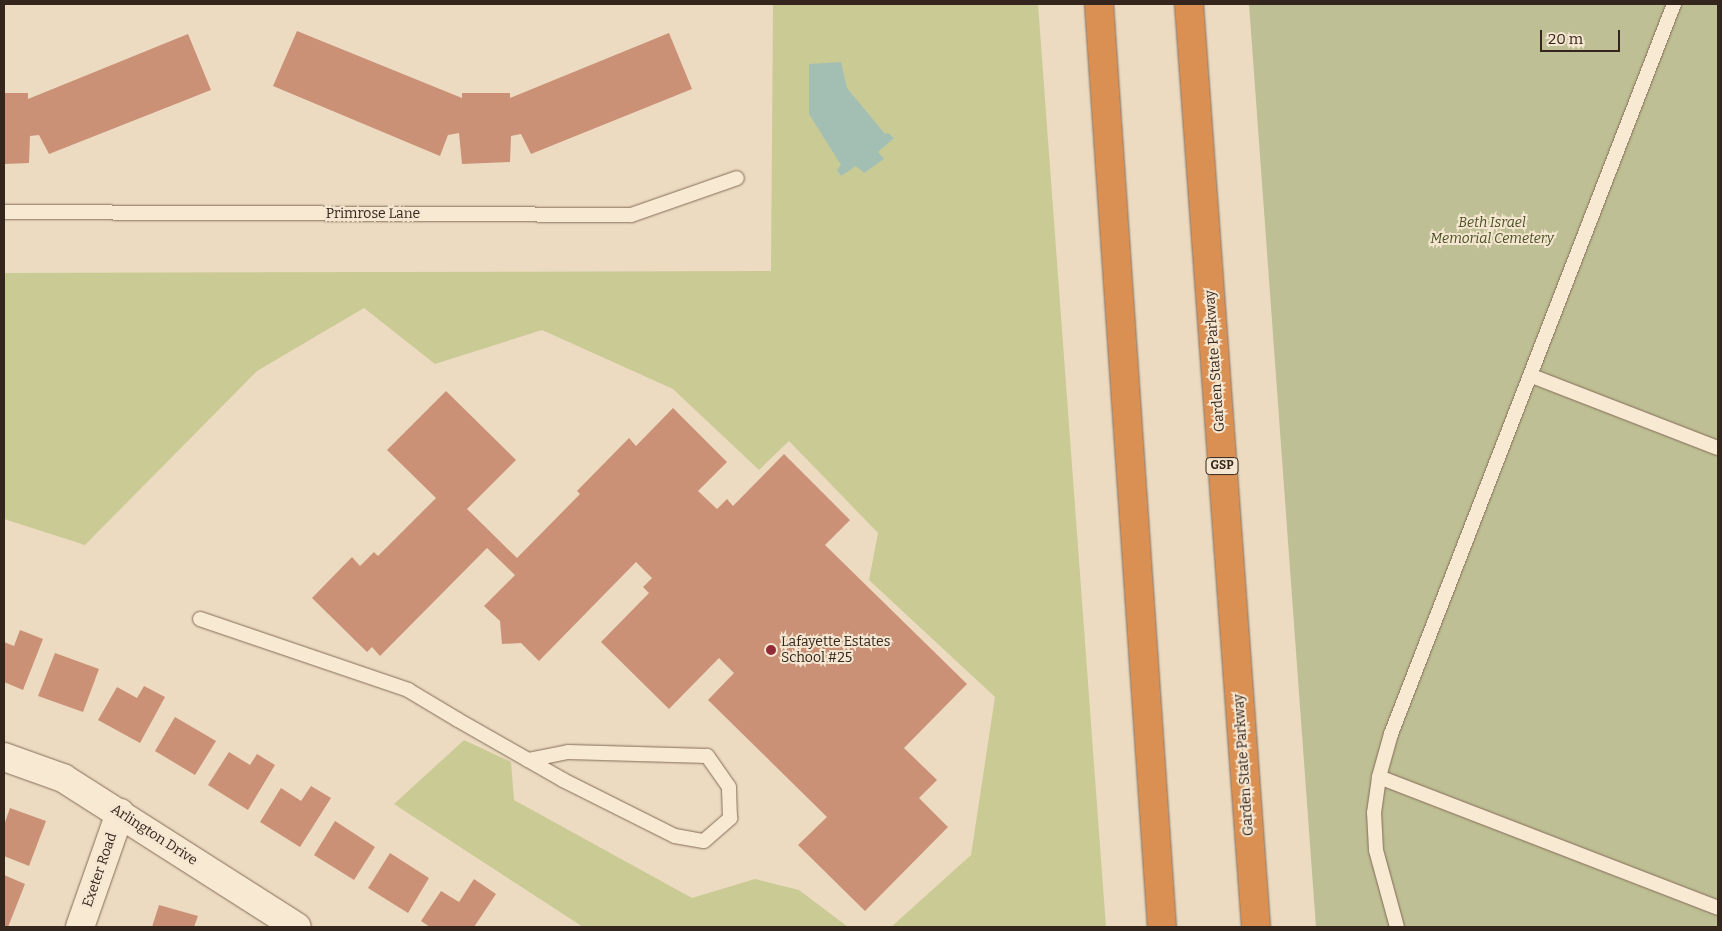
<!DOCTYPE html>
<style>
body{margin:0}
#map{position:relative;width:1722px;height:931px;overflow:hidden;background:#ecdbc1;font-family:Bitter,serif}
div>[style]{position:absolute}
.green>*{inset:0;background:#caca95}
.cemetery>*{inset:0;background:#bebf94}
.water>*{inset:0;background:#a3bfb4}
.building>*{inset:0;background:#ca9177}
.roads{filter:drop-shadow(0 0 1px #856c59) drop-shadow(0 0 1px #856c59)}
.service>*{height:14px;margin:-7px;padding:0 7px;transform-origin:7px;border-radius:7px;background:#f8e9d3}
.minor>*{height:28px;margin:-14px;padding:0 14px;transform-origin:14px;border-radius:14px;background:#f8e9d3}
.motorway>*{height:28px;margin:-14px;padding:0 14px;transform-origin:14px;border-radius:14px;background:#db9053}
.dots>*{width:14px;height:14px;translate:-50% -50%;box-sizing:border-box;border:2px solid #f4e6d0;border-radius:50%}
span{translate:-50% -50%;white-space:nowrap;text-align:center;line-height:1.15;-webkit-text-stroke:4px #f4e6d0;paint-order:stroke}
.shield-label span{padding:1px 4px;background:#f4e6d0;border:1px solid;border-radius:4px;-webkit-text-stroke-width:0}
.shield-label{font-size:12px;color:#35261d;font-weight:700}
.street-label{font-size:14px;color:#35261d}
.park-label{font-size:14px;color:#4b5124;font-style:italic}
.poi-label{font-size:14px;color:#35261d}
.left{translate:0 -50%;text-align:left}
.frame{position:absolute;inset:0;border:5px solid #35261d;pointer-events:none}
.scale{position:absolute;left:1540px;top:30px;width:80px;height:22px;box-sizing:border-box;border:2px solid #35261d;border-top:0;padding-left:6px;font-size:15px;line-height:18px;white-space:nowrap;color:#35261d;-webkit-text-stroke:4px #f4e6d0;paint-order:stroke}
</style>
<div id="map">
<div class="green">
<i style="clip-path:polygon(773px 4px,1038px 4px,1106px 927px,891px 927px,971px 855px,995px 697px,869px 580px,878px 533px,789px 441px,759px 470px,673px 389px,542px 330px,435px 364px,364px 308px,257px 371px,85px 545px,4px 519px,4px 273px,771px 271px)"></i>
<i style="clip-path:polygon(464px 740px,511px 762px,514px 800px,692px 898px,755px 879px,799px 890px,848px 927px,583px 927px,394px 804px)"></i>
</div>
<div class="cemetery">
<i style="clip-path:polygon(1249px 4px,1718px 4px,1718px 927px,1316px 927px)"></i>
</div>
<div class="water">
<i style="clip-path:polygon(841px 62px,847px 88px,885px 134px,888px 133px,894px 138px,878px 152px,884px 159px,864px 173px,856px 166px,841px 176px,837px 170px,841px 165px,809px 114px,809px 64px)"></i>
</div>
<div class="building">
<i style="clip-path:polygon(297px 31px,462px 98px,462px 93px,510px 93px,510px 98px,669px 33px,692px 89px,531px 154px,521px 134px,511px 136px,510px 162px,462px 164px,459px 133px,448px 135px,440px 156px,273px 86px)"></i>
<i style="clip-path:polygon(188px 34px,211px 90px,49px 154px,39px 135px,30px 136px,29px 163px,4px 164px,4px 93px,28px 93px,28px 99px)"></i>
<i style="clip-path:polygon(446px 391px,516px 460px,467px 509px,517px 558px,580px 494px,577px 491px,629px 438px,636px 446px,673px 408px,727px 462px,698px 491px,717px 509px,727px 499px,733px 506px,784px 454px,850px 520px,825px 545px,967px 684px,904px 748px,937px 780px,919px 798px,948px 827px,865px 911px,798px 845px,827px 817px,708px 700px,734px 673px,719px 658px,669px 709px,601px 642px,649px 593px,643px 587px,652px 578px,636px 562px,539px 661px,521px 643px,502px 644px,500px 621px,484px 606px,515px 575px,487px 548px,380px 656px,372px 647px,367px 652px,312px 598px,352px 557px,360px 566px,374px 552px,378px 556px,436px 498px,387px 450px)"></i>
<i style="clip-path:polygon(20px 630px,43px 639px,23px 690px,4px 682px,4px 642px,14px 646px)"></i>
<i style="clip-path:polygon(55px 653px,99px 669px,83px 712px,38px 696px)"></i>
<i style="clip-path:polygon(144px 686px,165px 697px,140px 743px,98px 720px,117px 687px,137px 698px)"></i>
<i style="clip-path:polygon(175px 717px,216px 741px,195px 775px,155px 751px)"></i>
<i style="clip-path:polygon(229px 752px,250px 765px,257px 754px,275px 765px,248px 810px,208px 785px)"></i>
<i style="clip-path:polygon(311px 786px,331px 798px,300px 847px,260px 822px,281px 788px,301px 801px)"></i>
<i style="clip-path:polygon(10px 808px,46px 821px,29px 866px,4px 856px,4px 825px)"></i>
<i style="clip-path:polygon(335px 821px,375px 847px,354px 880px,314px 855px)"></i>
<i style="clip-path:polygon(390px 853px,429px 878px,408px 913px,368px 888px)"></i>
<i style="clip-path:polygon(4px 875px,25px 884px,8px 927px,4px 926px)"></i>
<i style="clip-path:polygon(474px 879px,496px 894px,474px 927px,430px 927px,421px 921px,441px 891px,459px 902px)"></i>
<i style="clip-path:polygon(159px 905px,198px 916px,194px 927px,152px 927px)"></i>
</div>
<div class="roads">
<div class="service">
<i style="left:4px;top:212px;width:627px;rotate:0.27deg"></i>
<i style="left:631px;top:215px;width:112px;rotate:-19.2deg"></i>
<i style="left:1532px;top:376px;width:199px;rotate:21.2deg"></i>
<i style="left:200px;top:619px;width:220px;rotate:18.8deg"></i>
<i style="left:408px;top:690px;width:58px;rotate:31deg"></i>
<i style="left:458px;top:720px;width:121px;rotate:29.7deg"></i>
<i style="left:563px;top:780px;width:125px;rotate:26.6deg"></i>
<i style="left:675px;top:836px;width:29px;rotate:10deg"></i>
<i style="left:704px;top:841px;width:35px;rotate:-41deg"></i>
<i style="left:730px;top:818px;width:31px;rotate:-92deg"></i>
<i style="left:729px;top:787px;width:38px;rotate:-125deg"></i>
<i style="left:707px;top:756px;width:139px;rotate:-178.4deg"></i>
<i style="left:568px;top:752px;width:41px;rotate:168.7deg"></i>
<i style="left:1379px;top:777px;width:363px;rotate:21.1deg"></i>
<i style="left:1397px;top:927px;width:80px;rotate:-105.3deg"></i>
<i style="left:1376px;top:850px;width:37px;rotate:-93deg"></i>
<i style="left:1374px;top:813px;width:36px;rotate:-82deg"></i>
<i style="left:1379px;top:777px;width:45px;rotate:-74.4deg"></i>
<i style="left:1391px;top:734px;width:783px;rotate:-68.81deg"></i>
</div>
<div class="minor">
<i style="left:4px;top:757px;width:63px;rotate:19.6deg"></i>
<i style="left:63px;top:778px;width:277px;rotate:32.5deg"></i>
<i style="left:80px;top:927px;width:121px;rotate:-70.7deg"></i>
</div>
<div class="motorway">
<i style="left:1099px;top:4px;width:925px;rotate:86.1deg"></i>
<i style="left:1189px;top:4px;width:925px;rotate:85.85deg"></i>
</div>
</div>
<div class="dots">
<i style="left:771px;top:650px;background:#932b37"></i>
</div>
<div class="shield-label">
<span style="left:1222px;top:466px">GSP</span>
</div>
<div class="street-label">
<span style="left:373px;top:214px">Primrose Lane</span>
<span style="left:1215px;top:361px;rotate:-94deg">Garden State Parkway</span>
<span style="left:1244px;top:765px;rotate:-94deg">Garden State Parkway</span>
<span style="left:154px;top:835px;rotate:33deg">Arlington Drive</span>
<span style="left:100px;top:870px;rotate:-71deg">Exeter Road</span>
</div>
<div class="park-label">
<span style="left:1492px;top:231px">Beth Israel<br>Memorial Cemetery</span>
</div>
<div class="poi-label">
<span class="left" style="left:781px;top:650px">Lafayette Estates<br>School #25</span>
</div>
<div class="frame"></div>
<div class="scale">20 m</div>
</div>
